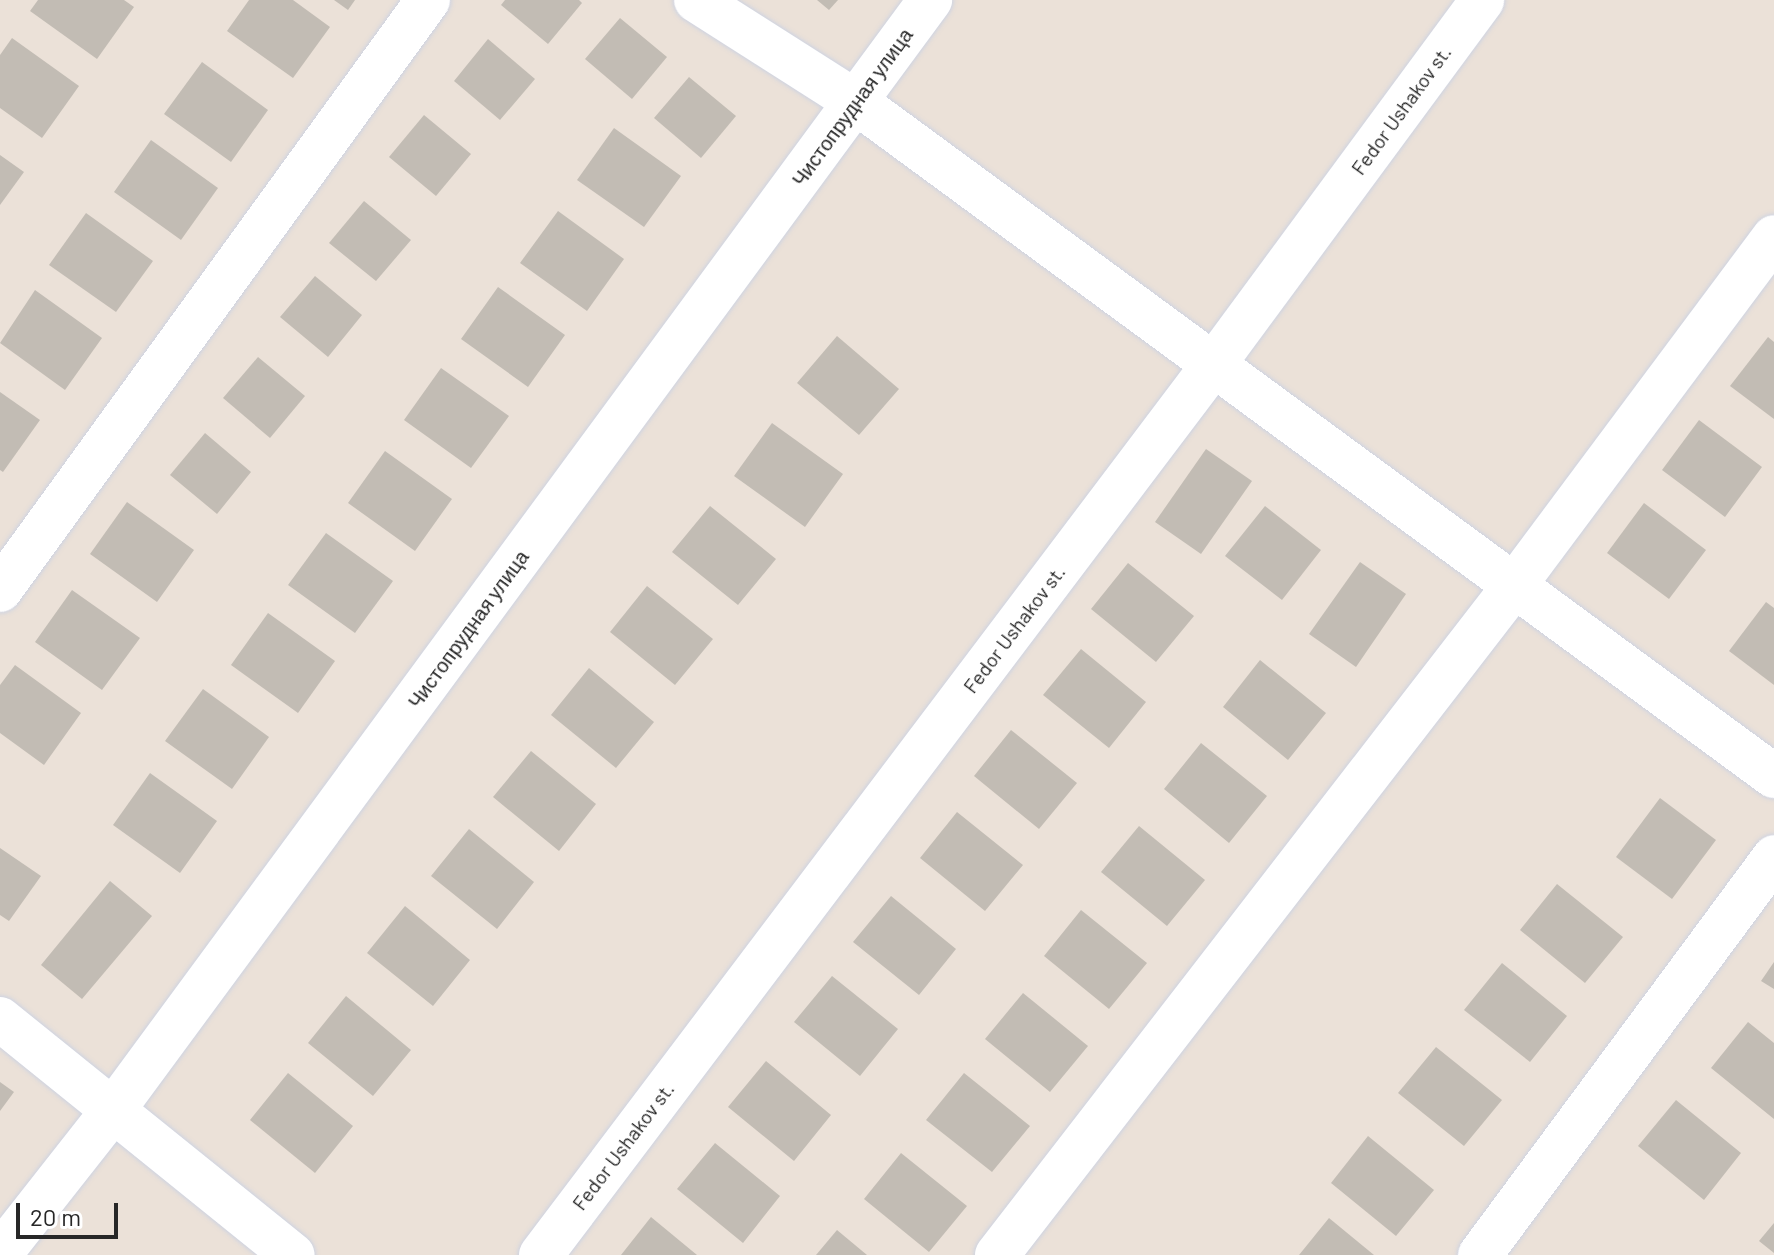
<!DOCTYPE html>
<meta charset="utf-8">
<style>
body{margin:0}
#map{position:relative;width:1774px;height:1255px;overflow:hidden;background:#ebe1d8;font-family:Barlow,sans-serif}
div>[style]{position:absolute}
.building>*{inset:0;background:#c2bcb4}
.roads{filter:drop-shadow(0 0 2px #ced3e1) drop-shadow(0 0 2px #ced3e1)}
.minor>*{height:44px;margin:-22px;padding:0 22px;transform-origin:22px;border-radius:22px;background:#fff}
span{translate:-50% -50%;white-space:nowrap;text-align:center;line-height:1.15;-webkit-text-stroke:6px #fff;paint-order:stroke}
.street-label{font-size:20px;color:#272727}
.scale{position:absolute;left:16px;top:1203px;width:102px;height:36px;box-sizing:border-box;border:4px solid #272727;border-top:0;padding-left:10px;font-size:24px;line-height:28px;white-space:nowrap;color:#272727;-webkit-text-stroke:6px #fff;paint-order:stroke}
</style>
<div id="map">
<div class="building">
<i style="clip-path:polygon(38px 0,124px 0,134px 7px,97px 59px,30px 11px)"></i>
<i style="clip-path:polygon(249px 0,293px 0,330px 27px,293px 78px,227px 31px)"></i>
<i style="clip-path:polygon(334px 0,355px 0,348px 10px)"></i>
<i style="clip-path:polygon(505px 0,579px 0,582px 3px,548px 44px,501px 5px)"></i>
<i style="clip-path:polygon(817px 0,838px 0,829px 10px)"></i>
<i style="clip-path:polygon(620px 18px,667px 57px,632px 99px,585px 59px)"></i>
<i style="clip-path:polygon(12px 38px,79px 86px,42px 138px,0 108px,0 55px)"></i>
<i style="clip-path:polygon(488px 39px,535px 79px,500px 120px,454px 81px)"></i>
<i style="clip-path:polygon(202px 62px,268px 110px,231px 162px,164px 114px)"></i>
<i style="clip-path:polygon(689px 77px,736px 116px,701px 158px,654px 118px)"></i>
<i style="clip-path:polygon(424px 115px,471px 154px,436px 196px,389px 157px)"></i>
<i style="clip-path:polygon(614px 128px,681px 176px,644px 227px,577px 180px)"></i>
<i style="clip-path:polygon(151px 140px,218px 188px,181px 240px,114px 192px)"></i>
<i style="clip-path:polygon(0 155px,24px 172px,0 205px)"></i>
<i style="clip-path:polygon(364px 201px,411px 240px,376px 281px,329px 243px)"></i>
<i style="clip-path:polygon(558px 211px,624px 259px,587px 311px,520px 263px)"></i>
<i style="clip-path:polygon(86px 213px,153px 261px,116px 312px,49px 265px)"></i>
<i style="clip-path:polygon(315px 276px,362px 315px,328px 357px,280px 317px)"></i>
<i style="clip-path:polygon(498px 287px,565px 335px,528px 387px,461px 339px)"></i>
<i style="clip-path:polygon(35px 290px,102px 338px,65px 390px,0 343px)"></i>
<i style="clip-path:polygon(837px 336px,899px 389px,859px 435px,797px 383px)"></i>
<i style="clip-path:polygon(1768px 337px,1774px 342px,1774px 419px,1730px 386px)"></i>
<i style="clip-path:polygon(258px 357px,305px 396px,270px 438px,223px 398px)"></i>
<i style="clip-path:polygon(441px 368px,509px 416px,471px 468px,404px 420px)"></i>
<i style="clip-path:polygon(0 392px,40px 420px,3px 472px,0 470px)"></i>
<i style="clip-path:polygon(1699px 420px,1762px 467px,1725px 517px,1662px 470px)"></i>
<i style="clip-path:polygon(772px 423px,843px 474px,805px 527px,734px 476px)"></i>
<i style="clip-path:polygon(205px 433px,251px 472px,217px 514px,170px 475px)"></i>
<i style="clip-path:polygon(1206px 449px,1252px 481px,1201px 554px,1155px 522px)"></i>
<i style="clip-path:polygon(385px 451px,452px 499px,415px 551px,348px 503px)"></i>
<i style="clip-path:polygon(127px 502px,194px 550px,157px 602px,90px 554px)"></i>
<i style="clip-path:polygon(1644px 503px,1706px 550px,1669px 599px,1607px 553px)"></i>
<i style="clip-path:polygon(710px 506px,776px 559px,738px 605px,672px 552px)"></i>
<i style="clip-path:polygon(1265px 506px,1321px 550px,1282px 600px,1225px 556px)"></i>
<i style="clip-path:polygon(326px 533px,393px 581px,355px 633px,288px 585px)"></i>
<i style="clip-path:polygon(1360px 562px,1406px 594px,1356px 667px,1309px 634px)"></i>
<i style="clip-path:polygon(1128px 563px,1194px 616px,1156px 662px,1091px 609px)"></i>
<i style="clip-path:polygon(647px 586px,713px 639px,675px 685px,610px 632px)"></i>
<i style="clip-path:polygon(72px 590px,140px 638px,102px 690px,35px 642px)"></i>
<i style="clip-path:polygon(1766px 602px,1774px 608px,1774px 685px,1729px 651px)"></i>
<i style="clip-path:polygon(268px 613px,335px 661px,298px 713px,231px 665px)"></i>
<i style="clip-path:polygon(1081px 649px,1146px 702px,1109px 748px,1043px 695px)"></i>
<i style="clip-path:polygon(1260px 660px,1326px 713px,1288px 760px,1223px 707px)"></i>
<i style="clip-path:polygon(15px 665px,81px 713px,44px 765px,0 733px,0 685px)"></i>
<i style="clip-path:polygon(589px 668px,654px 722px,616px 768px,551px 715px)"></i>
<i style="clip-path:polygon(203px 689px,269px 737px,232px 789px,165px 741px)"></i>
<i style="clip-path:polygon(1011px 730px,1077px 783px,1039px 829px,974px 776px)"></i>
<i style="clip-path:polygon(1201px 743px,1267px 796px,1229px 843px,1164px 789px)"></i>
<i style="clip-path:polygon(531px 751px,596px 804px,559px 851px,493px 797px)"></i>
<i style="clip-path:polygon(150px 773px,217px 821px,180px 873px,113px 825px)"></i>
<i style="clip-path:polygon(1660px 798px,1716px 840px,1672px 899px,1616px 857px)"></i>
<i style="clip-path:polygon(957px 812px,1023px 865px,985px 911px,920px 858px)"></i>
<i style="clip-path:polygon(1139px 826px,1205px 880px,1167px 926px,1101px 872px)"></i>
<i style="clip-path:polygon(469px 829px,534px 882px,497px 929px,431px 876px)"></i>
<i style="clip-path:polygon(0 848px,41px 876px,9px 921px,0 915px)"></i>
<i style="clip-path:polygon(110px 881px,152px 916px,82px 999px,41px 965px)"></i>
<i style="clip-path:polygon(1557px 884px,1623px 937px,1585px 983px,1520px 930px)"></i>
<i style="clip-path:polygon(891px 896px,956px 949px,919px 995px,853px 942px)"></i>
<i style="clip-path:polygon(405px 906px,470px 960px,433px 1006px,367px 953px)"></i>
<i style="clip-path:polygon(1081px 910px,1147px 963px,1109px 1009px,1044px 956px)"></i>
<i style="clip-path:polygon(1774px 962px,1774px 989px,1761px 981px)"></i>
<i style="clip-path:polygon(1502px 963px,1567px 1016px,1530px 1062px,1464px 1010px)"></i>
<i style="clip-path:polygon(832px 976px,898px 1029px,860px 1076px,794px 1022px)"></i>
<i style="clip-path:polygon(1023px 993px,1088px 1046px,1050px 1092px,985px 1039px)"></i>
<i style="clip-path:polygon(346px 996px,411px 1050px,373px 1096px,308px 1043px)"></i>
<i style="clip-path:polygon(1748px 1022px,1774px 1043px,1774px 1119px,1711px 1068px)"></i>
<i style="clip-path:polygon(1436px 1047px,1502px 1100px,1464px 1146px,1398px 1093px)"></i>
<i style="clip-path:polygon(766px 1061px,831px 1115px,794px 1161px,728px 1107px)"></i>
<i style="clip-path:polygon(288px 1073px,353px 1126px,315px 1173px,250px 1120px)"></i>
<i style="clip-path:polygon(964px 1073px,1030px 1126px,992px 1172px,926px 1120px)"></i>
<i style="clip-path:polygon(0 1082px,14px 1092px,0 1111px)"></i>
<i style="clip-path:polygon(1676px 1100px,1741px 1153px,1704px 1200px,1638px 1146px)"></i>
<i style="clip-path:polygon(1368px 1136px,1434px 1190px,1396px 1236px,1331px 1183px)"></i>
<i style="clip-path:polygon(715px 1143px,780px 1196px,743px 1243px,677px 1189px)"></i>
<i style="clip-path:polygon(901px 1153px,967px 1206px,929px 1252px,864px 1199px)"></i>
<i style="clip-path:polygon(651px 1217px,697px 1255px,621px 1255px)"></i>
<i style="clip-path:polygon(1329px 1218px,1374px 1255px,1299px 1255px)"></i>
<i style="clip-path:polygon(1774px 1223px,1774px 1253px,1759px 1241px)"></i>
<i style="clip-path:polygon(837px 1230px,867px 1255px,816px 1255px)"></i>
</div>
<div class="roads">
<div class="minor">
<i style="left:696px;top:0;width:190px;rotate:32.5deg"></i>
<i style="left:856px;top:102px;width:1139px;rotate:36.29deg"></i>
<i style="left:0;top:590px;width:729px;rotate:-54.04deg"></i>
<i style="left:0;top:1019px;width:376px;rotate:38.9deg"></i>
<i style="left:0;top:1254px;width:184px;rotate:-51.8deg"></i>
<i style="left:114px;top:1109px;width:1377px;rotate:-53.65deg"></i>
<i style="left:541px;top:1255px;width:1117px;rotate:-52.94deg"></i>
<i style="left:1214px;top:364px;width:452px;rotate:-53.6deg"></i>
<i style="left:997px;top:1255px;width:845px;rotate:-52.3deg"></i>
<i style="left:1514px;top:586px;width:435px;rotate:-53.3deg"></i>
<i style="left:1480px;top:1255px;width:495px;rotate:-53.5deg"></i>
</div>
</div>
<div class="street-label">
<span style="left:852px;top:107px;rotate:-54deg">Чистопрудная улица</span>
<span style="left:1401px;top:110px;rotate:-54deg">Fedor Ushakov st.</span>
<span style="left:468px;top:629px;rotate:-54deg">Чистопрудная улица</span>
<span style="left:1014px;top:629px;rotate:-53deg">Fedor Ushakov st.</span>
<span style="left:623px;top:1146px;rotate:-53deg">Fedor Ushakov st.</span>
</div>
<div class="scale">20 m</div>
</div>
